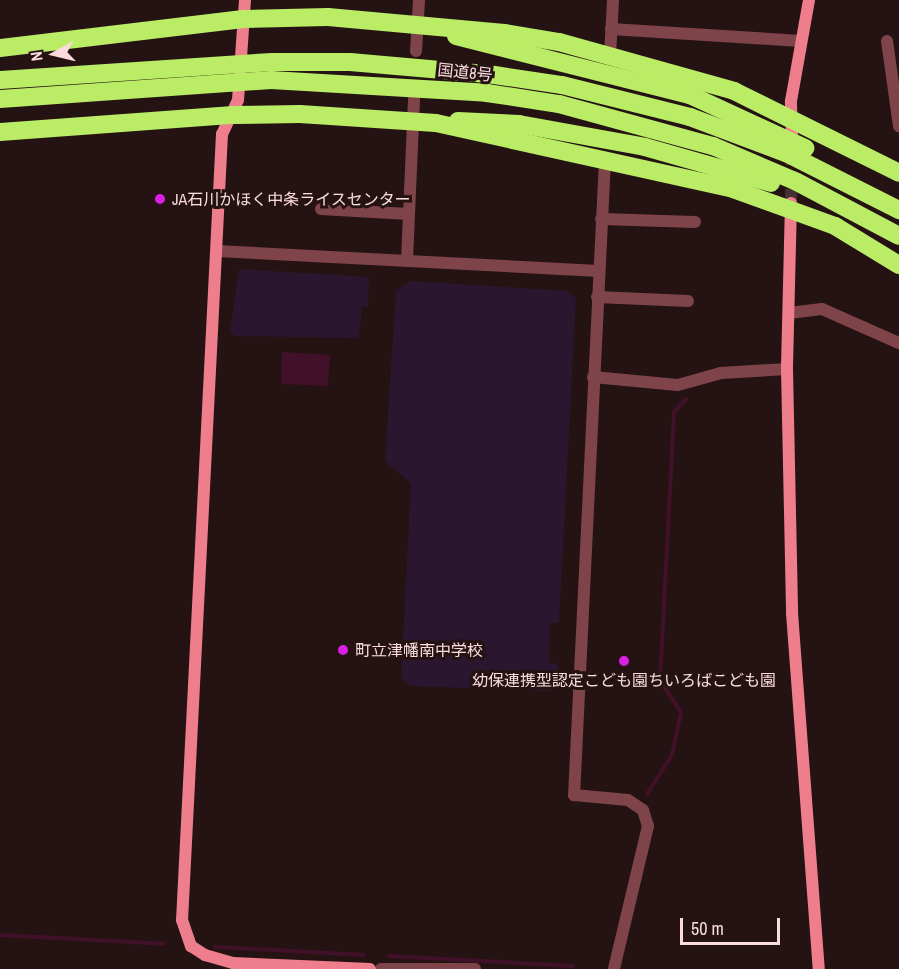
<!DOCTYPE html>
<meta charset="utf-8">
<style>
body{margin:0}
#map{position:relative;width:899px;height:969px;overflow:hidden;background:#251313;font-family:"Archivo Narrow","Noto Sans JP",sans-serif}
div>[style]{position:absolute}
.green>*{inset:0;background:#2a162f}
.water>*{inset:0;background:#401129}
.stream>*{height:4px;margin:-2px;padding:0 2px;transform-origin:2px;border-radius:2px;background:#401129}
.secondary-tunnel>*{height:12px;margin-top:-6px;transform-origin:0;background:repeating-linear-gradient(90deg,#453131 0 12px,transparent 0 18px)}
.street>*{height:12px;margin:-6px;padding:0 6px;transform-origin:6px;border-radius:6px;background:#7f434a}
.secondary>*{height:12px;margin:-6px;padding:0 6px;transform-origin:6px;border-radius:6px;background:#ef7e8d}
.highway>*{height:18px;margin:-9px;padding:0 9px;transform-origin:9px;border-radius:9px;background:#bbec65}
.dots>*{width:16px;height:16px;translate:-50% -50%;box-sizing:border-box;border:3px solid #251313;border-radius:50%}
span{translate:-50% -50%;white-space:nowrap;text-align:center;line-height:1.15;-webkit-text-stroke:6px #251313;paint-order:stroke}
.street-label{font-size:16px;color:#fbdbdd}
.poi-label{font-size:16px;color:#fbdbdd}
.left{translate:0 -50%;text-align:left}
.north{position:absolute;left:24px;top:24px;width:60px;height:60px;-webkit-text-stroke:4px #251313;paint-order:stroke;rotate:262deg;font-size:16px;font-weight:700;line-height:24px;text-align:center;color:#fbdbdd}
.north::after{content:'';display:block;margin:auto;width:21px;height:27px;background:#fbdbdd;clip-path:polygon(50% 0,100% 100%,50% 72%,0 100%)}
.scale{position:absolute;left:680px;top:918px;width:100px;height:27px;box-sizing:border-box;border:3px solid #fbdbdd;border-top:0;padding-left:8px;font-size:18px;line-height:21px;white-space:nowrap;color:#fbdbdd;-webkit-text-stroke:4px #251313;paint-order:stroke}
</style>
<div id="map">
<div class="green">
<i style="clip-path:polygon(239px 269px,369px 277px,368px 307px,362px 307px,359px 338px,235px 336px,230px 332px)"></i>
<i style="clip-path:polygon(411px 281px,568px 291px,576px 298px,559px 623px,550px 623px,549px 663px,558px 664px,557px 686px,549px 691px,410px 686px,401px 678px,411px 483px,385px 461px,396px 291px)"></i>
</div>
<div class="water">
<i style="clip-path:polygon(282px 352px,330px 355px,328px 386px,281px 384px)"></i>
</div>
<div class="stream">
<i style="left:647px;top:794px;width:46px;rotate:-57.3deg"></i>
<i style="left:672px;top:755px;width:44px;rotate:-78.2deg"></i>
<i style="left:681px;top:712px;width:37px;rotate:-124deg"></i>
<i style="left:660px;top:681px;width:269px;rotate:-87deg"></i>
<i style="left:674px;top:412px;width:18px;rotate:-47deg"></i>
<i style="left:0;top:935px;width:164px;rotate:3.1deg"></i>
<i style="left:215px;top:947px;width:149px;rotate:3.1deg"></i>
<i style="left:389px;top:956px;width:184px;rotate:3.1deg"></i>
</div>
<div class="secondary-tunnel">
<i style="left:791px;top:201px;width:50px;rotate:-88.9deg"></i>
</div>
<div class="street">
<i style="left:611px;top:29px;width:190px;rotate:3.6deg"></i>
<i style="left:887px;top:41px;width:86px;rotate:82deg"></i>
<i style="left:416px;top:51px;width:51px;rotate:-86.6deg"></i>
<i style="left:610px;top:56px;width:56px;rotate:-86.9deg"></i>
<i style="left:605px;top:160px;width:636px;rotate:92.79deg"></i>
<i style="left:574px;top:795px;width:54px;rotate:5.3deg"></i>
<i style="left:628px;top:800px;width:18px;rotate:34deg"></i>
<i style="left:643px;top:810px;width:17px;rotate:73deg"></i>
<i style="left:648px;top:826px;width:147px;rotate:103.4deg"></i>
<i style="left:321px;top:209px;width:88px;rotate:3.3deg"></i>
<i style="left:601px;top:219px;width:94px;rotate:1.8deg"></i>
<i style="left:217px;top:251px;width:382px;rotate:3deg"></i>
<i style="left:407px;top:260px;width:161px;rotate:-87.5deg"></i>
<i style="left:597px;top:297px;width:91px;rotate:2.5deg"></i>
<i style="left:789px;top:313px;width:33px;rotate:-7deg"></i>
<i style="left:822px;top:309px;width:84px;rotate:23.8deg"></i>
<i style="left:593px;top:377px;width:85px;rotate:5.4deg"></i>
<i style="left:678px;top:385px;width:45px;rotate:-15.6deg"></i>
<i style="left:721px;top:373px;width:66px;rotate:-3.5deg"></i>
<i style="left:381px;top:969px;width:94px"></i>
</div>
<div class="secondary">
<i style="left:245px;top:0;width:100px;rotate:94deg"></i>
<i style="left:238px;top:100px;width:38px;rotate:115deg"></i>
<i style="left:222px;top:134px;width:787px;rotate:92.91deg"></i>
<i style="left:182px;top:920px;width:28px;rotate:71deg"></i>
<i style="left:191px;top:946px;width:17px;rotate:33deg"></i>
<i style="left:205px;top:955px;width:29px;rotate:16deg"></i>
<i style="left:233px;top:963px;width:137px;rotate:2.5deg"></i>
<i style="left:792px;top:134px;width:33px;rotate:-92deg"></i>
<i style="left:791px;top:101px;width:103px;rotate:-79.9deg"></i>
<i style="left:791px;top:203px;width:166px;rotate:91.4deg"></i>
<i style="left:787px;top:369px;width:244px;rotate:88.8deg"></i>
<i style="left:792px;top:613px;width:357px;rotate:85.7deg"></i>
</div>
<div class="highway">
<i style="left:456px;top:36px;width:241px;rotate:14.2deg"></i>
<i style="left:690px;top:95px;width:127px;rotate:24.7deg"></i>
<i style="left:0;top:48px;width:247px;rotate:-6.8deg"></i>
<i style="left:245px;top:19px;width:83px;rotate:-1.4deg"></i>
<i style="left:328px;top:17px;width:177px;rotate:5.2deg"></i>
<i style="left:504px;top:33px;width:56px;rotate:9.3deg"></i>
<i style="left:559px;top:42px;width:182px;rotate:15.6deg"></i>
<i style="left:734px;top:91px;width:184px;rotate:26.4deg"></i>
<i style="left:0;top:80px;width:273px;rotate:-3.8deg"></i>
<i style="left:272px;top:62px;width:78px"></i>
<i style="left:350px;top:62px;width:139px;rotate:5deg"></i>
<i style="left:488px;top:74px;width:75px;rotate:8.5deg"></i>
<i style="left:562px;top:85px;width:132px;rotate:14deg"></i>
<i style="left:690px;top:117px;width:103px;rotate:20.6deg"></i>
<i style="left:786px;top:153px;width:127px;rotate:26.8deg"></i>
<i style="left:0;top:99px;width:272px;rotate:-4deg"></i>
<i style="left:271px;top:80px;width:216px;rotate:3.4deg"></i>
<i style="left:487px;top:93px;width:73px;rotate:8.7deg"></i>
<i style="left:559px;top:104px;width:160px;rotate:15.3deg"></i>
<i style="left:713px;top:146px;width:91px;rotate:23.2deg"></i>
<i style="left:797px;top:182px;width:115px;rotate:27.9deg"></i>
<i style="left:458px;top:121px;width:61px;rotate:2.8deg"></i>
<i style="left:519px;top:124px;width:128px;rotate:10.3deg"></i>
<i style="left:645px;top:147px;width:131px;rotate:15.9deg"></i>
<i style="left:0;top:132px;width:234px;rotate:-4.2deg"></i>
<i style="left:233px;top:115px;width:67px;rotate:-0.9deg"></i>
<i style="left:300px;top:114px;width:136px;rotate:3.8deg"></i>
<i style="left:436px;top:123px;width:304px;rotate:12.5deg"></i>
<i style="left:733px;top:189px;width:109px;rotate:19.9deg"></i>
<i style="left:835px;top:226px;width:75px;rotate:31.4deg"></i>
</div>
<div class="dots">
<i style="left:160px;top:199px;background:#d81fe3"></i>
<i style="left:343px;top:650px;background:#d81fe3"></i>
<i style="left:624px;top:661px;background:#d81fe3"></i>
</div>
<div class="street-label">
<span style="left:465px;top:72px;rotate:6deg">国道8号</span>
</div>
<div class="poi-label">
<span class="left" style="left:172px;top:199px">JA石川かほく中条ライスセンター</span>
<span class="left" style="left:355px;top:650px">町立津幡南中学校</span>
<span style="left:624px;top:680px">幼保連携型認定こども園ちいろばこども園</span>
</div>
<div class="north">N</div>
<div class="scale">50 m</div>
</div>
